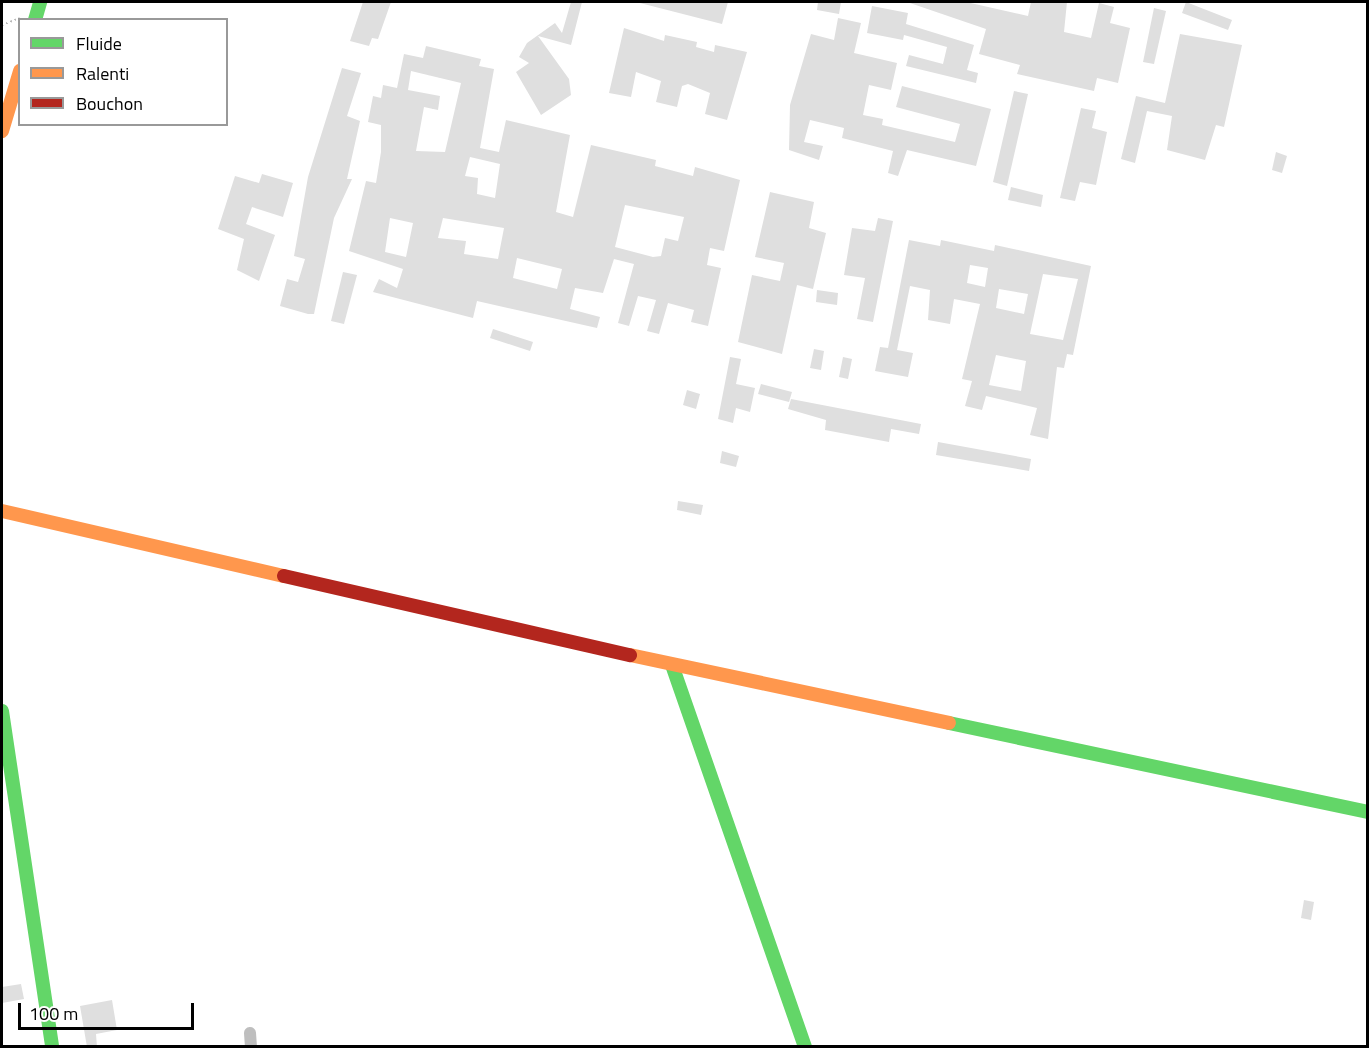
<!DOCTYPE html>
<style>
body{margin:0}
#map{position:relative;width:1369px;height:1048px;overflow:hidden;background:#fff;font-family:"Titillium Web",sans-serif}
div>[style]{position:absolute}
.building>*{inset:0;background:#dfdfdf}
.path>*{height:2px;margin-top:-1px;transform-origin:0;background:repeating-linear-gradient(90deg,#b9b9b9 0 1.5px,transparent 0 4.5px)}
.street>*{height:12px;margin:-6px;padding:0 6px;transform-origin:6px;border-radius:6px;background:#bebebe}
.fast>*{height:14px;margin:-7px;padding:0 7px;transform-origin:7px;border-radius:7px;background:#63d668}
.slow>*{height:14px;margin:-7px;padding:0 7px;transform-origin:7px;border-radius:7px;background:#ff974d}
.jam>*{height:14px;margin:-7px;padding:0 7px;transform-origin:7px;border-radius:7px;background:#b3261e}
span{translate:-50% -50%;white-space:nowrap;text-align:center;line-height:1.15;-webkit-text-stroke:6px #fff;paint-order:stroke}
.frame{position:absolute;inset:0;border:3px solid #000;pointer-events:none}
.legend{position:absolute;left:18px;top:18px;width:210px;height:108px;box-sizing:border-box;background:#fff;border:2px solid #999;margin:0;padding:8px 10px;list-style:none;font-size:18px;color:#000}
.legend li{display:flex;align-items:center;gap:12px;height:30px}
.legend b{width:30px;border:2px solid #999}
.scale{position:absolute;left:18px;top:1003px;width:176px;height:27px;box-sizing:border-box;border:3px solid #000;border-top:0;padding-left:8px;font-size:18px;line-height:21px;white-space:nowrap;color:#000;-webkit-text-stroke:4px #fff;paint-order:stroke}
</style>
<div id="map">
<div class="building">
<i style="clip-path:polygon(363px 2px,391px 2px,378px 39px,372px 38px,369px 46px,350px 41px)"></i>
<i style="clip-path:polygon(571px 2px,582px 2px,571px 45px,538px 36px,569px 79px,571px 95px,541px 115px,516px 72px,529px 63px,519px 57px,527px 43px,555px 23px,562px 33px)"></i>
<i style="clip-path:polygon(636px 2px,728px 2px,722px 24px)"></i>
<i style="clip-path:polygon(818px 2px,841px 2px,839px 14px,817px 10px)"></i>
<i style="clip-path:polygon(907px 2px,966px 2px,1028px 16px,1031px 2px,1067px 2px,1064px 32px,1091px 38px,1099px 3px,1114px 7px,1110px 23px,1130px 28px,1118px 83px,1097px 78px,1094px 91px,1017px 74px,1020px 65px,979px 54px,986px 29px)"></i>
<i style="clip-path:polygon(1186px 2px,1232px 20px,1228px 30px,1182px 13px)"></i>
<i style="clip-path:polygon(872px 6px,908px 13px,906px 24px,974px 45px,967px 70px,978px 73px,976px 83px,906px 66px,909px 55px,943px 64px,947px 47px,904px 35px,903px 40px,867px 33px)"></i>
<i style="clip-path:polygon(1154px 8px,1166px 11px,1154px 64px,1143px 62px)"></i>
<i style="clip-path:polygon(838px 18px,861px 23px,854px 53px,897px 63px,891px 90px,869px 85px,863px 115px,883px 119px,882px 125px,955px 142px,960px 124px,896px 107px,902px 86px,991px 109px,976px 166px,907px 150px,898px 176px,888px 173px,893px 151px,842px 138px,844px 128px,810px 120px,804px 142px,823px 146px,819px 160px,789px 150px,790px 105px,811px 34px,834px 40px)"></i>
<i style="clip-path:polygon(624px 28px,664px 41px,665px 35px,697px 42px,696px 47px,714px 52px,715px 45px,747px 52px,727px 120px,705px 114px,710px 93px,688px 84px,682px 86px,677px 107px,656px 102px,661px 81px,636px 72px,631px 97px,609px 93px)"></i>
<i style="clip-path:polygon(1180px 34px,1242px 45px,1224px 127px,1216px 125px,1205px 160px,1167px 150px,1172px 116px,1147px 111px,1135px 163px,1121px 159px,1136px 96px,1165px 103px)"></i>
<i style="clip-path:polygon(evenodd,426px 46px,481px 59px,479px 66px,494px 69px,480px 148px,499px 152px,506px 120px,570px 135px,556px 212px,573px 217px,591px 145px,656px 160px,655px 166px,693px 176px,695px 167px,740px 180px,724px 251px,710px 248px,707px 265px,721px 268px,708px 326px,691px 322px,694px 310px,668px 303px,659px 334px,647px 331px,656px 300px,638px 296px,629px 326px,618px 323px,634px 264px,614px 259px,603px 293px,575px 288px,570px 309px,600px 317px,597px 328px,477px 301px,473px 318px,373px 292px,379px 279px,397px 288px,403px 269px,349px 251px,366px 181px,376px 183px,381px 152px,381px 125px,368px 122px,373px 96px,381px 98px,383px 85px,397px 88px,404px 54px,423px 58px,426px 46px,411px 71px,461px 83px,445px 152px,416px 151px,424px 107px,438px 110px,440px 96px,408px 90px,411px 71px,426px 46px,470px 157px,500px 164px,495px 198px,477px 194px,478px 178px,465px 176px,470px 157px,426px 46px,625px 205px,684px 217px,678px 241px,665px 238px,661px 256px,653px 257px,615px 247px,625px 205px,426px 46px,390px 218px,413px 223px,406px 257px,385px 252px,390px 218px,426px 46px,443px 218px,504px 228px,498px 259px,464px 254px,466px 241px,438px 238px,443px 218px,426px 46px,517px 258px,562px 269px,557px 289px,513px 278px,517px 258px)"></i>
<i style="clip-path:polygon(342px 68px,361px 73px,347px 116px,360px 121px,347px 179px,352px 179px,334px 218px,314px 314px,308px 314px,280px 306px,287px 279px,298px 282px,305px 259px,294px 256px,308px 177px)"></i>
<i style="clip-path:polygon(1014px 91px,1028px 94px,1007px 186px,993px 182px)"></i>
<i style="clip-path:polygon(1081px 108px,1096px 111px,1092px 128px,1107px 132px,1096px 185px,1080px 182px,1075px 201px,1060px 198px)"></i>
<i style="clip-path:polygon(1276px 152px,1287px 156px,1282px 173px,1272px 170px)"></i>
<i style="clip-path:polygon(262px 174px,293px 183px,283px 217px,252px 207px,246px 224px,275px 235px,259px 281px,237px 270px,244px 239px,218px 229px,235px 176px,259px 183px)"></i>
<i style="clip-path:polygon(1011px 187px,1043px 195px,1041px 207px,1008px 200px)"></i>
<i style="clip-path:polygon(770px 192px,814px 202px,809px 228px,826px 233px,813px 289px,797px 285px,782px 354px,738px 342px,752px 275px,780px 281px,784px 263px,755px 257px)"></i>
<i style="clip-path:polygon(878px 218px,893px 221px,873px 322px,857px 319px,865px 278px,844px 275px,852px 228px,875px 231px)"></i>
<i style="clip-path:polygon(evenodd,909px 240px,940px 246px,941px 240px,994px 251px,995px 245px,1091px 266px,1073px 355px,1067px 354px,1064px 368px,1057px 367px,1048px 439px,1030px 435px,1037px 408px,986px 396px,982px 410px,965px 406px,972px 381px,962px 379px,980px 304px,954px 299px,950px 324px,928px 320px,930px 290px,910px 286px,897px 350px,913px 353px,908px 377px,875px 371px,880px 347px,888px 348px,909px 240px,970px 265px,988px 268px,985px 287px,967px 283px,970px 265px,909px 240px,1043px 274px,1078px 279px,1063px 340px,1030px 334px,1043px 274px,909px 240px,999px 289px,1028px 294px,1024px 314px,996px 308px,999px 289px,909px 240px,996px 355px,1026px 361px,1021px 391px,989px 385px,996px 355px)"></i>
<i style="clip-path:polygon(343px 272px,357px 275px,344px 324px,331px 321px)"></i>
<i style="clip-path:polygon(817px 290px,838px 293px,837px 305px,816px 302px)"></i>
<i style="clip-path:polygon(493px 329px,533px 342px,530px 351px,490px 338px)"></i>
<i style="clip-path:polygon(814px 349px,824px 351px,821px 370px,810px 368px)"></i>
<i style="clip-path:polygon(730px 357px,741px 359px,736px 384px,755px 388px,750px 412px,736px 408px,733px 423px,718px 419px)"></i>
<i style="clip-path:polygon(843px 357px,852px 359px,848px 379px,839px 377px)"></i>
<i style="clip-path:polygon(761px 384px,792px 392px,789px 402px,758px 394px)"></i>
<i style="clip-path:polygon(687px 390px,700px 394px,696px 409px,683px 405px)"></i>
<i style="clip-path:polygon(791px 399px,921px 424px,919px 434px,891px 429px,889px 442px,825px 430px,826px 420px,788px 409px)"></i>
<i style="clip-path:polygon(938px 442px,1031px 459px,1029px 471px,936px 455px)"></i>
<i style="clip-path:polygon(722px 451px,739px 456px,736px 467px,720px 463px)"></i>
<i style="clip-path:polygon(678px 501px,703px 505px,701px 515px,677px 510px)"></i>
<i style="clip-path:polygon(1304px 900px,1314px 902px,1311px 920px,1301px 918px)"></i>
<i style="clip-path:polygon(21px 984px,24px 999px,2px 1003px,2px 987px)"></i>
<i style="clip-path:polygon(112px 1000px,117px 1030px,96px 1034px,97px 1047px,87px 1047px,80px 1006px)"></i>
</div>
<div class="path">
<i style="left:2px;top:25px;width:19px;rotate:-21deg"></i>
</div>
<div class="street">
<i style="left:250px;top:1033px;width:13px;rotate:86deg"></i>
</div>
<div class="fast">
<i style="left:35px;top:20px;width:19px;rotate:-74deg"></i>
<i style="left:672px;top:665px;width:404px;rotate:70.8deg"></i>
<i style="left:2px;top:711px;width:339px;rotate:81.5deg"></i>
<i style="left:949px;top:723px;width:428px;rotate:12deg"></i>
</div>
<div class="slow">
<i style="left:2px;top:131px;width:63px;rotate:-73.3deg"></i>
<i style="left:2px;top:511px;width:289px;rotate:13deg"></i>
<i style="left:630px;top:655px;width:326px;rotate:12deg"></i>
</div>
<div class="jam">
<i style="left:284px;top:576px;width:355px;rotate:12.9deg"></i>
</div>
<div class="frame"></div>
<ul class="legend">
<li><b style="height:8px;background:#63d668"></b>Fluide</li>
<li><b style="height:8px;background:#ff974d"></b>Ralenti</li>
<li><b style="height:8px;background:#b3261e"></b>Bouchon</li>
</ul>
<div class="scale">100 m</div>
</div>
